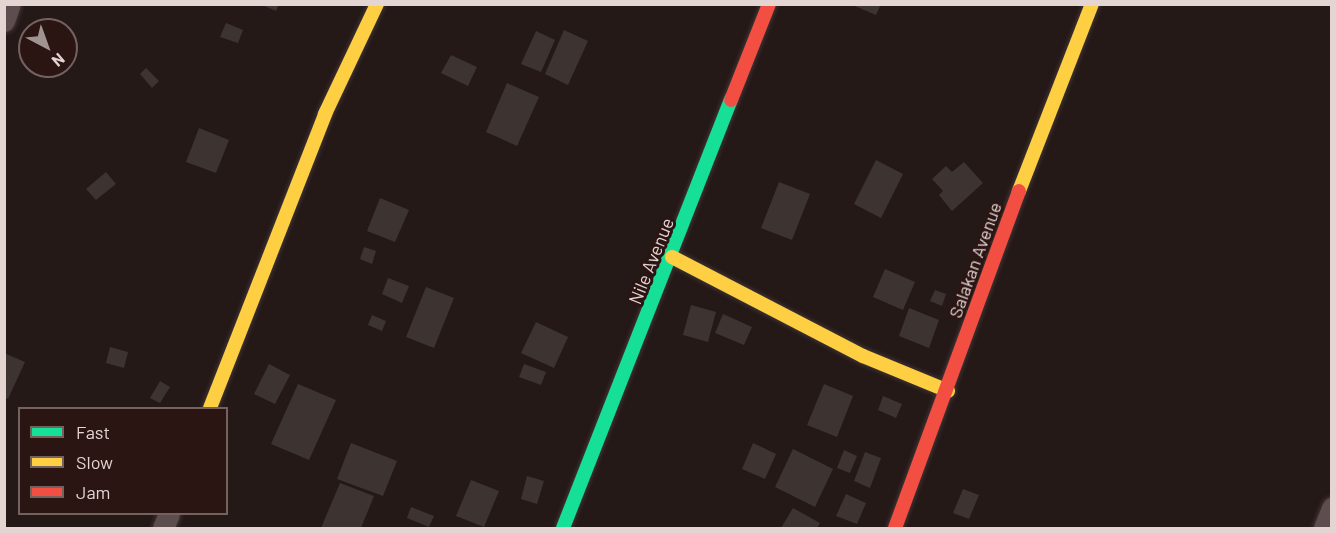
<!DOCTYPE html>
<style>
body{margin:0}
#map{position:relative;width:1336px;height:533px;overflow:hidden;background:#251918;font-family:Barlow,sans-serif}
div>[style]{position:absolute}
.building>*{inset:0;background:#3d3331}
.roads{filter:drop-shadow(0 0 2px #3f3433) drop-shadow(0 0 2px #3f3433)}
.street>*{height:21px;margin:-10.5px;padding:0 10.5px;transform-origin:10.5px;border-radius:10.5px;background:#5e4d4f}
.fast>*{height:14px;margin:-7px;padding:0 7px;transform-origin:7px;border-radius:7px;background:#16e098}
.slow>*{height:14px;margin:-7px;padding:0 7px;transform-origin:7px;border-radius:7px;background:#ffcf43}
.jam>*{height:14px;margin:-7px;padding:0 7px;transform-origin:7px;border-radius:7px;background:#f24e42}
span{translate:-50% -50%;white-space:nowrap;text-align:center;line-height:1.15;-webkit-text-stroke:6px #2a1513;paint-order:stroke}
.street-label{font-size:18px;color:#e4d5d3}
.frame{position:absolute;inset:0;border:6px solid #e4d5d3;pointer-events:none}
.legend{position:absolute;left:18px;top:407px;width:210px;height:108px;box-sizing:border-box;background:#2a1513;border:2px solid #746260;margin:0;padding:8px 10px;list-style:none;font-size:18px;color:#e4d5d3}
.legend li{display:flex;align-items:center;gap:12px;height:30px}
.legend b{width:30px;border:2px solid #746260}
.north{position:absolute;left:18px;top:18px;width:60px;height:60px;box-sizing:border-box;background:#2a1513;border:2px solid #746260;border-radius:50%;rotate:139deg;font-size:16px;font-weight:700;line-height:24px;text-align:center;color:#e4d5d3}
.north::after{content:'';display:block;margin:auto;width:21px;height:27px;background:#a19392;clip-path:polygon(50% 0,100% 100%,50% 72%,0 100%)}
</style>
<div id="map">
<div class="building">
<i style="clip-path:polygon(260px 4px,279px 4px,276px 11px)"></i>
<i style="clip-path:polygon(850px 4px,881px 4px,876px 15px)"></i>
<i style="clip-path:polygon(226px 23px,243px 30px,238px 43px,220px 37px)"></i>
<i style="clip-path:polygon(564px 30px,588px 41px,568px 85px,545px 74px)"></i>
<i style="clip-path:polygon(536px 31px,555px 40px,541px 72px,521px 64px)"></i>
<i style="clip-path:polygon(451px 55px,477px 67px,468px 86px,441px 73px)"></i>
<i style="clip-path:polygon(146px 68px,159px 81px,152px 88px,140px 74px)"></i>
<i style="clip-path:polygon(507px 83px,539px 97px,517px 146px,486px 132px)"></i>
<i style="clip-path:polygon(199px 128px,229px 140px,216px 173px,186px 162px)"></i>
<i style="clip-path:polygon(876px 160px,903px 174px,881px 218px,854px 204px)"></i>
<i style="clip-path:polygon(964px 162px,983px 183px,952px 211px,939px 195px,943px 191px,932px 179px,946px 166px,952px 172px)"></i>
<i style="clip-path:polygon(106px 172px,116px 184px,96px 200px,86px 189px)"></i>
<i style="clip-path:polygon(779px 182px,810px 194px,792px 240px,761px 228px)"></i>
<i style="clip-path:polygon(380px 198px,409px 210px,395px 242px,367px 231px)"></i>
<i style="clip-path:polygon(364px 247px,376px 251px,372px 264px,360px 259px)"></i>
<i style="clip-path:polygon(885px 269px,915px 282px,903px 310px,873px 297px)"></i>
<i style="clip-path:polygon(388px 278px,409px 286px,402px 303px,382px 294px)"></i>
<i style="clip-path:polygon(426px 287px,454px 298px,434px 348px,406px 337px)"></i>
<i style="clip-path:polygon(935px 290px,946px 294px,942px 306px,930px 301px)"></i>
<i style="clip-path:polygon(691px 305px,716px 312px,708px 342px,683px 335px)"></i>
<i style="clip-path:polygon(909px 308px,939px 320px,929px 348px,899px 336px)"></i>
<i style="clip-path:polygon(723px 314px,752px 327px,744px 345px,715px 333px)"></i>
<i style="clip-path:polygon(372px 315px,386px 321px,382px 331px,368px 325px)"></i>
<i style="clip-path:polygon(536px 322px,568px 337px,554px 368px,521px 353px)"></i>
<i style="clip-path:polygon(110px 347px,128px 352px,124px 368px,106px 363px)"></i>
<i style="clip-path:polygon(4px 353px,25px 362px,8px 399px,4px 397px)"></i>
<i style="clip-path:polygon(269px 364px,290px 375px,275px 404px,254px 394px)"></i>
<i style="clip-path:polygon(524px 364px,546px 372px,541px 385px,519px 377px)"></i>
<i style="clip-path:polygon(160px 381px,170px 387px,160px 403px,150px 398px)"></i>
<i style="clip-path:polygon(298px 384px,336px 400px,309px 460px,271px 444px)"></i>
<i style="clip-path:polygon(824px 384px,853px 396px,837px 437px,807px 425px)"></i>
<i style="clip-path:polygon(883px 396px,902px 404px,896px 418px,878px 410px)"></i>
<i style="clip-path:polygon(351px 443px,397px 461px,383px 496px,337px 479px)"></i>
<i style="clip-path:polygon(753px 443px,776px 454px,765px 479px,742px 469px)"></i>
<i style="clip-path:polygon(793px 449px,833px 469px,815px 507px,775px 487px)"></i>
<i style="clip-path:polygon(844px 450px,857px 456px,850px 473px,837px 468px)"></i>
<i style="clip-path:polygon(865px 452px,881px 458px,870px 488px,854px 481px)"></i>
<i style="clip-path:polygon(527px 476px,544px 481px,537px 504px,521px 499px)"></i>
<i style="clip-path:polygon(471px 480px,499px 491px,484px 527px,456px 516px)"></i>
<i style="clip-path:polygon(340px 483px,374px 496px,361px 528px,321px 528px)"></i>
<i style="clip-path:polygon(963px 489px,979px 495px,969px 519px,953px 513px)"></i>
<i style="clip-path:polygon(846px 494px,866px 503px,857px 524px,836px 516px)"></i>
<i style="clip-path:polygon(411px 507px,434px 516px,429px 527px,407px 518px)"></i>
<i style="clip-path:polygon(793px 508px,820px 523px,817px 528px,781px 528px)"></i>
</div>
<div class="roads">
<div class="street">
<i style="left:4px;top:21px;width:18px;rotate:-71deg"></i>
<i style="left:163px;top:528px;width:15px;rotate:-67deg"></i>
<i style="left:1324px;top:528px;width:22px;rotate:-68deg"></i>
</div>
<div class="fast">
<i style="left:563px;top:528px;width:460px;rotate:-68.6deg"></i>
</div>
<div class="slow">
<i style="left:1019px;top:191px;width:201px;rotate:-68.7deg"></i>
<i style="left:672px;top:257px;width:215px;rotate:27.4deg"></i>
<i style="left:863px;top:356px;width:92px;rotate:22.4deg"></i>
<i style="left:210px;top:408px;width:316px;rotate:-68.6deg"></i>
<i style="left:325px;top:114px;width:122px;rotate:-64.7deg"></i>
</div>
<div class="jam">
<i style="left:731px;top:100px;width:103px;rotate:-68.4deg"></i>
<i style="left:895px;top:528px;width:359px;rotate:-69.8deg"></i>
</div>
</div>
<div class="street-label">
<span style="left:975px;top:260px;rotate:-70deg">Salakan Avenue</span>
<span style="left:651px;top:261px;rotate:-68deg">Nile Avenue</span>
</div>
<div class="frame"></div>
<ul class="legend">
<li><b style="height:8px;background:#16e098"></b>Fast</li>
<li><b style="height:8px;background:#ffcf43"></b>Slow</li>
<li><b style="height:8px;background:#f24e42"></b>Jam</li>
</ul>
<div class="north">N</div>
</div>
